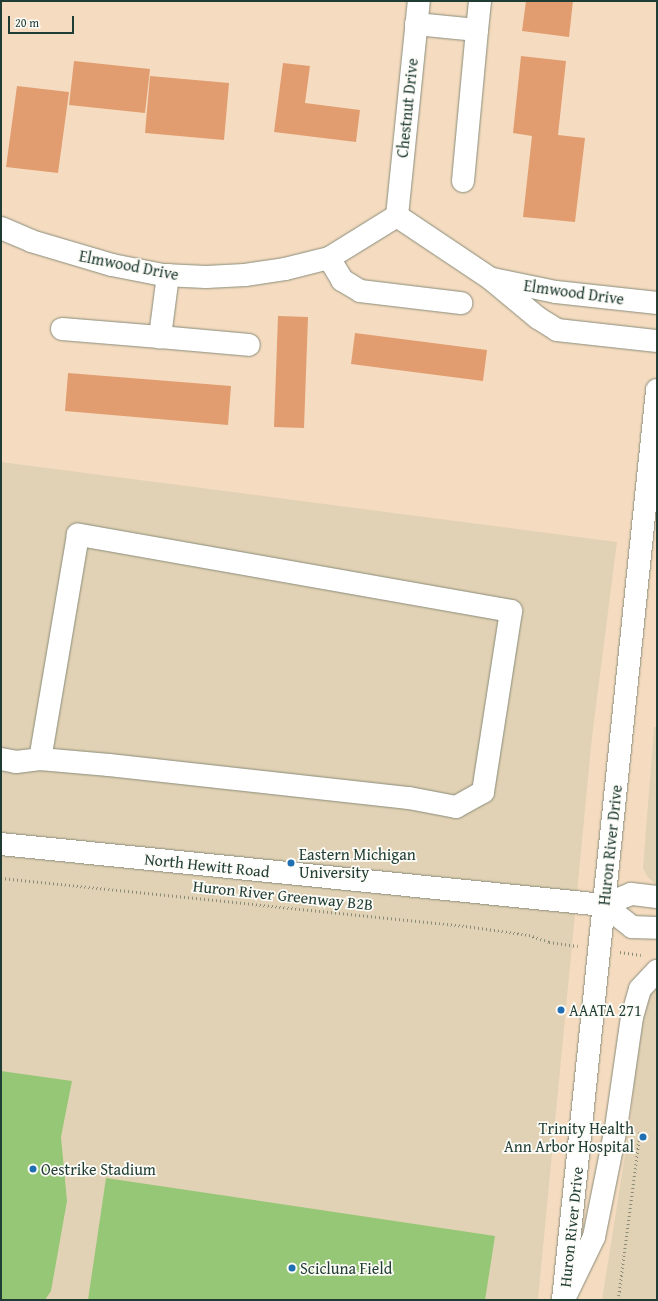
<!DOCTYPE html>
<style>
body{margin:0}
#map{position:relative;width:658px;height:1301px;overflow:hidden;background:#f5dcc1;font-family:"Gentium Book Plus",serif}
div>[style]{position:absolute}
.built>*{inset:0;background:#e2d2b5}
.green>*{inset:0;background:#96c776}
.building>*{inset:0;background:#e19d70}
.path>*{height:2.5px;margin-top:-1.25px;transform-origin:0;background:repeating-linear-gradient(90deg,#8a8c7a 0 1px,transparent 0 4px)}
.roads{filter:drop-shadow(0 0 1px #8a8c7a) drop-shadow(0 0 1px #8a8c7a)}
.minor>*{height:22px;margin:-11px;padding:0 11px;transform-origin:11px;border-radius:11px;background:#fff}
.major>*{height:22px;margin:-11px;padding:0 11px;transform-origin:11px;border-radius:11px;background:#fff}
.dots>*{width:11px;height:11px;translate:-50% -50%;box-sizing:border-box;border:2px solid #fdfcf7;border-radius:50%}
span{translate:-50% -50%;white-space:nowrap;text-align:center;line-height:1.15;-webkit-text-stroke:3.5px #fdfcf7;paint-order:stroke}
.street-label{font-size:16px;color:#1f3d34}
.poi-label{font-size:16px;color:#1f3d34}
.left{translate:0 -50%;text-align:left}
.right{translate:-100% -50%;text-align:right}
.frame{position:absolute;inset:0;border:2px solid #1f3d34;pointer-events:none}
.scale{position:absolute;left:8px;top:16px;width:66px;height:18px;box-sizing:border-box;border:2px solid #1f3d34;border-top:0;padding-left:5px;font-size:12px;line-height:14px;white-space:nowrap;color:#1f3d34;-webkit-text-stroke:3px #fdfcf7;paint-order:stroke}
</style>
<div id="map">
<div class="built">
<i style="clip-path:polygon(1px 462px,617px 542px,592px 737px,538px 1300px,1px 1300px)"></i>
<i style="clip-path:polygon(654px 727px,657px 727px,657px 886px,647px 876px,643px 868px)"></i>
<i style="clip-path:polygon(657px 982px,657px 1300px,602px 1300px,631px 1117px,639px 1025px,651px 991px)"></i>
</div>
<div class="green">
<i style="clip-path:polygon(1px 1071px,72px 1081px,61px 1137px,67px 1201px,51px 1291px,45px 1300px,1px 1300px)"></i>
<i style="clip-path:polygon(106px 1178px,495px 1236px,485px 1300px,88px 1300px)"></i>
</div>
<div class="building">
<i style="clip-path:polygon(526px 1px,573px 1px,569px 37px,522px 31px)"></i>
<i style="clip-path:polygon(521px 56px,566px 61px,558px 135px,585px 138px,575px 222px,523px 217px,532px 136px,513px 133px)"></i>
<i style="clip-path:polygon(74px 61px,150px 69px,145px 113px,69px 105px)"></i>
<i style="clip-path:polygon(283px 63px,310px 66px,305px 103px,360px 110px,356px 142px,274px 132px)"></i>
<i style="clip-path:polygon(150px 76px,229px 83px,224px 140px,145px 133px)"></i>
<i style="clip-path:polygon(17px 86px,69px 92px,58px 173px,6px 167px)"></i>
<i style="clip-path:polygon(278px 316px,308px 317px,304px 428px,274px 427px)"></i>
<i style="clip-path:polygon(355px 333px,487px 350px,483px 381px,351px 364px)"></i>
<i style="clip-path:polygon(68px 373px,231px 386px,228px 425px,65px 411px)"></i>
</div>
<div class="path">
<i style="left:1px;top:878px;width:467px;rotate:5.9deg"></i>
<i style="left:466px;top:926px;width:64px;rotate:8.1deg"></i>
<i style="left:529px;top:935px;width:21px;rotate:19deg"></i>
<i style="left:549px;top:942px;width:29px;rotate:8deg"></i>
<i style="left:620px;top:952px;width:21px;rotate:8deg"></i>
<i style="left:618px;top:1300px;width:171px;rotate:-82.6deg"></i>
</div>
<div class="roads">
<div class="minor">
<i style="left:416px;top:24px;width:61px;rotate:5.6deg"></i>
<i style="left:477px;top:30px;width:29px;rotate:-84deg"></i>
<i style="left:463px;top:181px;width:152px;rotate:-84.7deg"></i>
<i style="left:397px;top:216px;width:113px;rotate:33.8deg"></i>
<i style="left:491px;top:279px;width:61px;rotate:39.7deg"></i>
<i style="left:538px;top:318px;width:22px;rotate:32deg"></i>
<i style="left:557px;top:330px;width:101px;rotate:6.3deg"></i>
<i style="left:397px;top:216px;width:216px;rotate:-84.2deg"></i>
<i style="left:1px;top:228px;width:33px;rotate:23deg"></i>
<i style="left:31px;top:241px;width:84px;rotate:16.5deg"></i>
<i style="left:112px;top:265px;width:52px;rotate:11.1deg"></i>
<i style="left:163px;top:275px;width:43px;rotate:2.7deg"></i>
<i style="left:206px;top:277px;width:39px;rotate:-3deg"></i>
<i style="left:245px;top:275px;width:40px;rotate:-8.5deg"></i>
<i style="left:285px;top:269px;width:45px;rotate:-14deg"></i>
<i style="left:329px;top:258px;width:80px;rotate:-31.7deg"></i>
<i style="left:329px;top:258px;width:26px;rotate:59deg"></i>
<i style="left:342px;top:280px;width:21px;rotate:31deg"></i>
<i style="left:360px;top:291px;width:102px;rotate:6.8deg"></i>
<i style="left:168px;top:275px;width:63px;rotate:97.4deg"></i>
<i style="left:160px;top:337px;width:89px;rotate:5.1deg"></i>
<i style="left:493px;top:279px;width:64px;rotate:11.7deg"></i>
<i style="left:556px;top:292px;width:102px;rotate:6.2deg"></i>
<i style="left:62px;top:329px;width:98px;rotate:4.7deg"></i>
<i style="left:1px;top:759px;width:15px;rotate:11deg"></i>
<i style="left:16px;top:762px;width:24px;rotate:-7deg"></i>
<i style="left:40px;top:759px;width:69px;rotate:5deg"></i>
<i style="left:109px;top:765px;width:302px;rotate:6.3deg"></i>
<i style="left:409px;top:798px;width:48px;rotate:10.8deg"></i>
<i style="left:456px;top:807px;width:31px;rotate:-29deg"></i>
<i style="left:483px;top:792px;width:183px;rotate:-81.2deg"></i>
<i style="left:511px;top:611px;width:440px;rotate:-170deg"></i>
<i style="left:78px;top:535px;width:227px;rotate:99.6deg"></i>
<i style="left:657px;top:897px;width:26px;rotate:-173deg"></i>
<i style="left:631px;top:894px;width:29px;rotate:158deg"></i>
<i style="left:604px;top:905px;width:36px;rotate:38deg"></i>
<i style="left:632px;top:927px;width:25px;rotate:2deg"></i>
<i style="left:564px;top:1299px;width:69px;rotate:-64.2deg"></i>
<i style="left:594px;top:1237px;width:111px;rotate:-78.6deg"></i>
<i style="left:616px;top:1128px;width:112px;rotate:-81.8deg"></i>
<i style="left:632px;top:1017px;width:29px;rotate:-74deg"></i>
<i style="left:640px;top:989px;width:25px;rotate:-47deg"></i>
</div>
<div class="major">
<i style="left:1px;top:844px;width:606px;rotate:5.78deg"></i>
<i style="left:563px;top:1300px;width:915px;rotate:-84.1deg"></i>
</div>
</div>
<div class="dots">
<i style="left:291px;top:863px;background:#1f6fb2"></i>
<i style="left:561px;top:1010px;background:#1f6fb2"></i>
<i style="left:643px;top:1137px;background:#1f6fb2"></i>
<i style="left:33px;top:1169px;background:#1f6fb2"></i>
<i style="left:292px;top:1268px;background:#1f6fb2"></i>
</div>
<div class="street-label">
<span style="left:407px;top:108px;rotate:-84deg">Chestnut Drive</span>
<span style="left:129px;top:265px;rotate:11deg">Elmwood Drive</span>
<span style="left:574px;top:292px;rotate:8deg">Elmwood Drive</span>
<span style="left:610px;top:845px;rotate:-84deg">Huron River Drive</span>
<span style="left:207px;top:865px;rotate:6deg">North Hewitt Road</span>
<span style="left:283px;top:895px;rotate:6deg">Huron River Greenway B2B</span>
<span style="left:571px;top:1227px;rotate:-84deg">Huron River Drive</span>
</div>
<div class="poi-label">
<span class="left" style="left:299px;top:863px">Eastern Michigan<br>University</span>
<span class="left" style="left:569px;top:1010px">AAATA 271</span>
<span class="right" style="left:634px;top:1137px">Trinity Health<br>Ann Arbor Hospital</span>
<span class="left" style="left:41px;top:1169px">Oestrike Stadium</span>
<span class="left" style="left:300px;top:1268px">Scicluna Field</span>
</div>
<div class="frame"></div>
<div class="scale">20 m</div>
</div>
